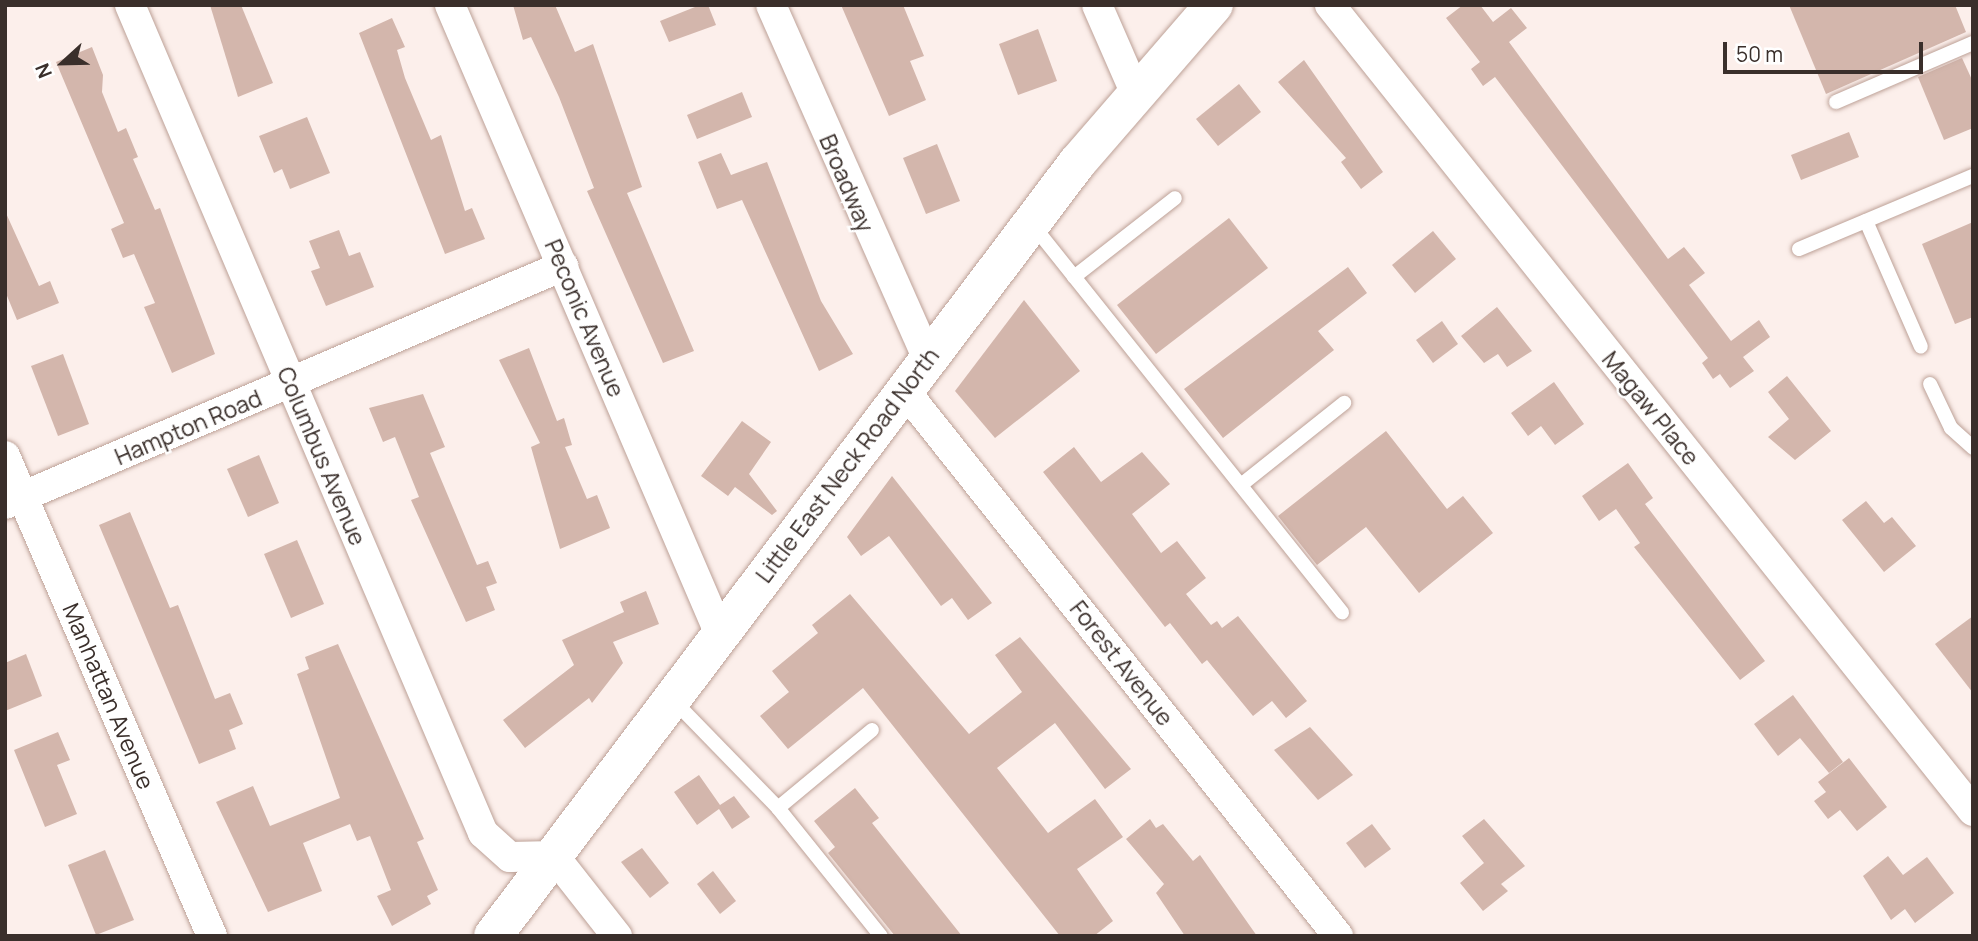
<!DOCTYPE html>
<style>
body{margin:0}
#map{position:relative;width:1978px;height:941px;overflow:hidden;background:#fcefeb;font-family:Manrope,sans-serif}
div>[style]{position:absolute}
.building>*{inset:0;background:#d3b6ac}
.roads{filter:drop-shadow(0 0 2px #bda197) drop-shadow(0 0 2px #bda197)}
.service>*{height:14px;margin:-7px;padding:0 7px;transform-origin:7px;border-radius:7px;background:#fff}
.minor>*{height:30px;margin:-15px;padding:0 15px;transform-origin:15px;border-radius:15px;background:#fff}
.secondary>*{height:38px;margin:-19px;padding:0 19px;transform-origin:19px;border-radius:19px;background:#fff}
span{translate:-50% -50%;white-space:nowrap;text-align:center;line-height:1.15;-webkit-text-stroke:5px #fff;paint-order:stroke}
.street-label{font-size:23px;color:#3a2f2b}
.frame{position:absolute;inset:0;border:7px solid #3a2f2b;pointer-events:none}
.north{position:absolute;left:28px;top:28px;width:70px;height:70px;-webkit-text-stroke:5px #fff;paint-order:stroke;rotate:248deg;font-size:19px;font-weight:700;line-height:28px;text-align:center;color:#3a2f2b}
.north::after{content:'';display:block;margin:auto;width:24px;height:32px;background:#3a2f2b;clip-path:polygon(50% 0,100% 100%,50% 72%,0 100%)}
.scale{position:absolute;left:1723px;top:42px;width:200px;height:32px;box-sizing:border-box;border:4px solid #3a2f2b;border-top:0;padding-left:9px;font-size:21px;line-height:24px;white-space:nowrap;color:#3a2f2b;-webkit-text-stroke:5px #fff;paint-order:stroke}
</style>
<div id="map">
<div class="building">
<i style="clip-path:polygon(210px 5px,241px 5px,273px 83px,238px 97px)"></i>
<i style="clip-path:polygon(513px 5px,555px 5px,575px 52px,593px 44px,642px 187px,627px 193px,694px 351px,663px 363px,587px 191px,594px 188px,559px 97px,531px 37px,523px 40px)"></i>
<i style="clip-path:polygon(700px 5px,708px 5px,716px 25px,669px 42px,660px 21px)"></i>
<i style="clip-path:polygon(841px 5px,903px 5px,924px 56px,910px 61px,926px 100px,889px 116px)"></i>
<i style="clip-path:polygon(1463px 5px,1480px 5px,1493px 22px,1511px 8px,1527px 28px,1509px 42px,1668px 259px,1684px 247px,1705px 273px,1689px 285px,1731px 341px,1759px 320px,1770px 337px,1743px 357px,1754px 371px,1730px 388px,1720px 374px,1713px 379px,1702px 363px,1708px 358px,1495px 77px,1483px 86px,1471px 69px,1480px 62px,1446px 18px)"></i>
<i style="clip-path:polygon(1789px 5px,1955px 5px,1966px 32px,1826px 94px)"></i>
<i style="clip-path:polygon(392px 18px,405px 47px,397px 50px,405px 78px,431px 140px,441px 135px,465px 211px,472px 208px,485px 239px,445px 254px,359px 33px)"></i>
<i style="clip-path:polygon(1038px 29px,1057px 81px,1018px 95px,999px 44px)"></i>
<i style="clip-path:polygon(92px 47px,103px 75px,102px 92px,118px 132px,126px 128px,138px 157px,133px 159px,155px 210px,160px 208px,215px 354px,172px 373px,144px 307px,155px 303px,134px 254px,123px 258px,111px 229px,124px 223px,56px 62px)"></i>
<i style="clip-path:polygon(1962px 58px,1973px 82px,1973px 128px,1944px 140px,1918px 77px)"></i>
<i style="clip-path:polygon(1304px 60px,1383px 172px,1361px 189px,1341px 162px,1346px 158px,1278px 82px)"></i>
<i style="clip-path:polygon(1239px 84px,1261px 112px,1218px 146px,1196px 119px)"></i>
<i style="clip-path:polygon(742px 92px,752px 117px,697px 139px,687px 115px)"></i>
<i style="clip-path:polygon(307px 117px,330px 173px,290px 189px,282px 169px,274px 173px,259px 136px)"></i>
<i style="clip-path:polygon(1849px 132px,1859px 157px,1801px 180px,1791px 155px)"></i>
<i style="clip-path:polygon(937px 144px,960px 201px,926px 214px,903px 158px)"></i>
<i style="clip-path:polygon(721px 153px,731px 175px,767px 162px,821px 301px,853px 354px,819px 371px,742px 200px,717px 209px,698px 162px)"></i>
<i style="clip-path:polygon(5px 211px,39px 286px,50px 281px,59px 303px,17px 320px,5px 291px)"></i>
<i style="clip-path:polygon(1229px 218px,1268px 268px,1156px 354px,1117px 305px)"></i>
<i style="clip-path:polygon(1973px 222px,1973px 317px,1955px 324px,1922px 244px)"></i>
<i style="clip-path:polygon(339px 230px,349px 256px,360px 252px,374px 287px,326px 306px,311px 271px,320px 268px,309px 241px)"></i>
<i style="clip-path:polygon(1433px 231px,1456px 259px,1415px 293px,1392px 265px)"></i>
<i style="clip-path:polygon(1348px 267px,1367px 293px,1318px 331px,1334px 350px,1223px 438px,1184px 389px)"></i>
<i style="clip-path:polygon(1024px 300px,1080px 371px,995px 438px,955px 391px)"></i>
<i style="clip-path:polygon(1497px 307px,1532px 351px,1507px 367px,1498px 354px,1484px 363px,1461px 336px)"></i>
<i style="clip-path:polygon(1442px 321px,1458px 344px,1433px 363px,1416px 340px)"></i>
<i style="clip-path:polygon(529px 348px,557px 421px,564px 418px,572px 445px,565px 447px,587px 499px,597px 495px,610px 528px,560px 549px,531px 447px,540px 443px,499px 360px)"></i>
<i style="clip-path:polygon(63px 354px,89px 424px,58px 436px,31px 366px)"></i>
<i style="clip-path:polygon(1787px 376px,1831px 431px,1795px 460px,1768px 437px,1789px 419px,1768px 392px)"></i>
<i style="clip-path:polygon(1554px 382px,1584px 424px,1555px 445px,1541px 426px,1528px 436px,1511px 413px)"></i>
<i style="clip-path:polygon(423px 394px,445px 447px,430px 453px,477px 565px,488px 561px,497px 583px,486px 587px,495px 610px,466px 622px,411px 500px,419px 497px,395px 437px,383px 442px,369px 408px)"></i>
<i style="clip-path:polygon(742px 421px,771px 442px,749px 474px,777px 511px,772px 515px,735px 487px,728px 496px,701px 476px)"></i>
<i style="clip-path:polygon(1386px 431px,1447px 509px,1463px 496px,1493px 533px,1419px 593px,1366px 527px,1317px 565px,1278px 516px)"></i>
<i style="clip-path:polygon(1074px 447px,1101px 482px,1142px 452px,1170px 484px,1132px 514px,1161px 553px,1177px 541px,1206px 578px,1186px 594px,1211px 625px,1217px 621px,1222px 628px,1238px 616px,1307px 701px,1286px 718px,1272px 701px,1253px 716px,1207px 660px,1202px 664px,1170px 623px,1165px 627px,1043px 472px)"></i>
<i style="clip-path:polygon(259px 455px,279px 503px,248px 517px,227px 469px)"></i>
<i style="clip-path:polygon(1628px 463px,1653px 498px,1645px 504px,1765px 661px,1740px 680px,1634px 547px,1640px 543px,1616px 509px,1599px 521px,1582px 496px)"></i>
<i style="clip-path:polygon(892px 476px,992px 603px,968px 620px,952px 598px,941px 606px,889px 536px,861px 556px,847px 537px)"></i>
<i style="clip-path:polygon(1866px 501px,1884px 523px,1892px 517px,1916px 546px,1884px 572px,1842px 520px)"></i>
<i style="clip-path:polygon(130px 512px,170px 608px,178px 605px,215px 699px,230px 693px,243px 724px,229px 730px,236px 749px,199px 764px,99px 525px)"></i>
<i style="clip-path:polygon(297px 540px,324px 604px,291px 618px,264px 554px)"></i>
<i style="clip-path:polygon(646px 591px,659px 624px,613px 642px,623px 663px,592px 703px,589px 698px,525px 748px,503px 720px,574px 665px,562px 640px,624px 612px,620px 602px)"></i>
<i style="clip-path:polygon(850px 594px,969px 734px,1022px 692px,995px 655px,1020px 637px,1131px 769px,1105px 789px,1055px 723px,997px 768px,1048px 833px,1095px 799px,1123px 837px,1077px 869px,1113px 921px,1094px 936px,1060px 936px,863px 688px,788px 749px,760px 716px,789px 692px,772px 671px,818px 633px,812px 625px)"></i>
<i style="clip-path:polygon(1973px 616px,1973px 693px,1935px 644px)"></i>
<i style="clip-path:polygon(338px 644px,424px 839px,417px 842px,438px 890px,427px 896px,431px 904px,392px 926px,377px 896px,391px 890px,370px 836px,357px 841px,350px 824px,303px 843px,322px 891px,268px 912px,216px 802px,253px 786px,270px 826px,340px 798px,297px 674px,309px 669px,305px 657px)"></i>
<i style="clip-path:polygon(26px 654px,42px 696px,5px 711px,5px 663px)"></i>
<i style="clip-path:polygon(1793px 695px,1843px 762px,1829px 773px,1800px 738px,1778px 756px,1754px 724px)"></i>
<i style="clip-path:polygon(1310px 727px,1353px 775px,1318px 800px,1274px 750px)"></i>
<i style="clip-path:polygon(58px 732px,70px 760px,57px 765px,77px 814px,45px 827px,14px 750px)"></i>
<i style="clip-path:polygon(1849px 758px,1887px 807px,1857px 831px,1840px 810px,1828px 819px,1814px 801px,1826px 792px,1818px 782px)"></i>
<i style="clip-path:polygon(699px 775px,720px 805px,734px 796px,750px 817px,732px 829px,719px 809px,697px 825px,674px 792px)"></i>
<i style="clip-path:polygon(855px 788px,879px 818px,872px 823px,962px 936px,895px 936px,828px 853px,835px 847px,814px 821px)"></i>
<i style="clip-path:polygon(1150px 819px,1156px 828px,1163px 824px,1193px 861px,1200px 855px,1257px 936px,1185px 936px,1156px 893px,1164px 884px,1126px 839px)"></i>
<i style="clip-path:polygon(1484px 819px,1525px 866px,1501px 884px,1508px 891px,1483px 911px,1460px 883px,1484px 863px,1462px 836px)"></i>
<i style="clip-path:polygon(1372px 824px,1391px 849px,1365px 868px,1346px 843px)"></i>
<i style="clip-path:polygon(642px 848px,669px 883px,650px 898px,621px 862px)"></i>
<i style="clip-path:polygon(105px 850px,134px 920px,96px 935px,68px 865px)"></i>
<i style="clip-path:polygon(1888px 856px,1903px 875px,1927px 857px,1954px 893px,1915px 923px,1905px 909px,1891px 920px,1863px 876px)"></i>
<i style="clip-path:polygon(713px 871px,736px 901px,720px 914px,697px 884px)"></i>
</div>
<div class="roads">
<div class="service">
<i style="left:1836px;top:102px;width:149px;rotate:-23.3deg"></i>
<i style="left:1866px;top:221px;width:137px;rotate:66.4deg"></i>
<i style="left:1032px;top:224px;width:497px;rotate:51.4deg"></i>
<i style="left:1799px;top:249px;width:189px;rotate:-22.8deg"></i>
<i style="left:1074px;top:277px;width:128px;rotate:-38deg"></i>
<i style="left:1930px;top:384px;width:49px;rotate:64.5deg"></i>
<i style="left:1951px;top:428px;width:30px;rotate:42deg"></i>
<i style="left:1241px;top:485px;width:132px;rotate:-38.5deg"></i>
<i style="left:672px;top:699px;width:152px;rotate:45.8deg"></i>
<i style="left:778px;top:808px;width:164px;rotate:51.2deg"></i>
<i style="left:778px;top:808px;width:122px;rotate:-39.7deg"></i>
</div>
<div class="minor">
<i style="left:130px;top:5px;width:900px;rotate:66.91deg"></i>
<i style="left:483px;top:833px;width:36px;rotate:42deg"></i>
<i style="left:510px;top:857px;width:44px;rotate:-1.3deg"></i>
<i style="left:554px;top:856px;width:102px;rotate:51.8deg"></i>
<i style="left:450px;top:5px;width:682px;rotate:66.78deg"></i>
<i style="left:771px;top:5px;width:387px;rotate:66.1deg"></i>
<i style="left:1097px;top:5px;width:95px;rotate:66.4deg"></i>
<i style="left:1330px;top:5px;width:1031px;rotate:51.42deg"></i>
<i style="left:905px;top:391px;width:696px;rotate:51.53deg"></i>
<i style="left:5px;top:456px;width:523px;rotate:66.67deg"></i>
<i style="left:5px;top:504px;width:607px;rotate:-23.1deg"></i>
</div>
<div class="secondary">
<i style="left:493px;top:936px;width:969px;rotate:-52.93deg"></i>
<i style="left:1077px;top:163px;width:209px;rotate:-49.1deg"></i>
</div>
</div>
<div class="street-label">
<span style="left:847px;top:183px;rotate:67deg">Broadway</span>
<span style="left:585px;top:318px;rotate:67deg">Peconic Avenue</span>
<span style="left:1651px;top:408px;rotate:51deg">Magaw Place</span>
<span style="left:188px;top:427px;rotate:-23deg">Hampton Road</span>
<span style="left:322px;top:456px;rotate:67deg">Columbus Avenue</span>
<span style="left:847px;top:465px;rotate:-53deg">Little East Neck Road North</span>
<span style="left:1122px;top:663px;rotate:52deg">Forest Avenue</span>
<span style="left:109px;top:696px;rotate:67deg">Manhattan Avenue</span>
</div>
<div class="frame"></div>
<div class="north">N</div>
<div class="scale">50 m</div>
</div>
